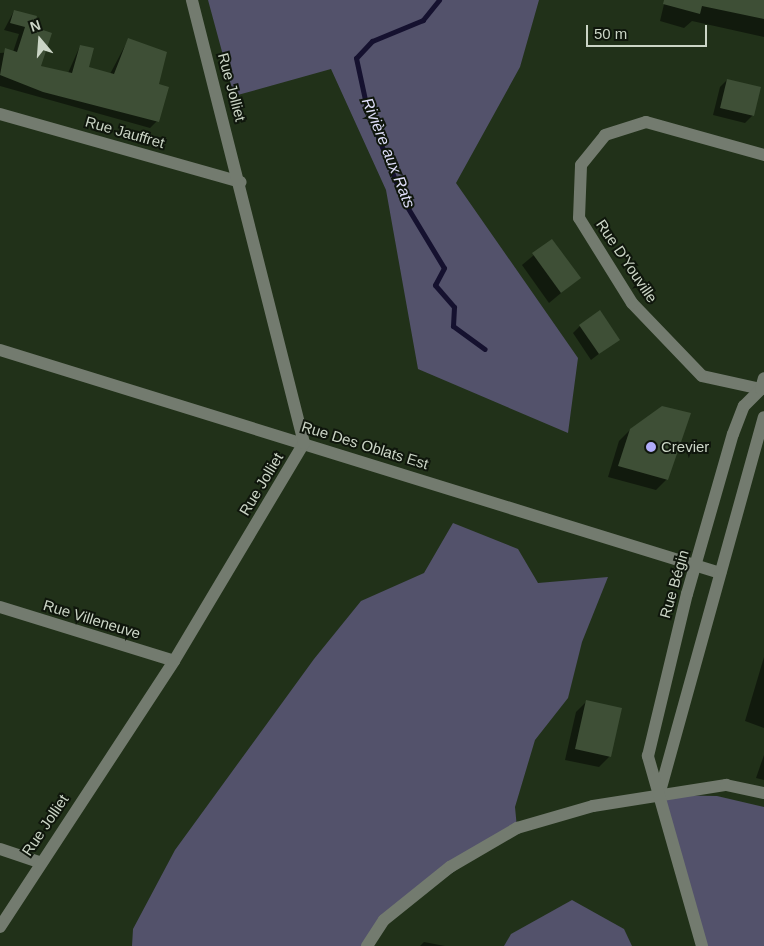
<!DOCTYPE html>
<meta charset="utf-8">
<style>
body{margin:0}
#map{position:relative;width:764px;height:946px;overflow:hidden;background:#213119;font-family:Helvetica,sans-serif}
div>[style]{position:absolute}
.green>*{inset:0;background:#53526b}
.shadow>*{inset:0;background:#0007}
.stream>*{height:5px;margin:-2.5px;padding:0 2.5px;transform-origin:2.5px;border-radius:2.5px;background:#15112f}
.building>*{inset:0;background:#3e4f36}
.minor>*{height:12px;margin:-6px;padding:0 6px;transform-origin:6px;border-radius:6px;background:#737b6f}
.dots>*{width:14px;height:14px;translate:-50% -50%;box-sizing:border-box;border:2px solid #0f160c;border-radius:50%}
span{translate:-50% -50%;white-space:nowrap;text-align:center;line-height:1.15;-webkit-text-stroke:4px #0f160c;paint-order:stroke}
.street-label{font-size:15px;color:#cbd5c6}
.poi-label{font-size:15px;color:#cbd5c6}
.left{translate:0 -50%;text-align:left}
.water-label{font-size:16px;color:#deddf8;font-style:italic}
.north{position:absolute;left:15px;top:15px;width:50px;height:50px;-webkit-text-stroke:4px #0f160c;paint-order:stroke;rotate:342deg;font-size:14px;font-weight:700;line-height:20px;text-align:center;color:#cbd5c6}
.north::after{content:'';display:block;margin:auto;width:18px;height:22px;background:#cbd5c6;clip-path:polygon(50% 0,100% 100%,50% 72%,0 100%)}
.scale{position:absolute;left:586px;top:25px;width:121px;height:22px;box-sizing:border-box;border:2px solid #cbd5c6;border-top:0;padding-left:6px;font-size:15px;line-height:18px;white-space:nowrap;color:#cbd5c6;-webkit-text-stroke:4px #0f160c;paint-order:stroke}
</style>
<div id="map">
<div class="green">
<i style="clip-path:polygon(208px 0,539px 0,520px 67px,456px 183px,578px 358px,568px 433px,418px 369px,386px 190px,331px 69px,234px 96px)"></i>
<i style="clip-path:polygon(453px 523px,518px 549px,538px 583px,608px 577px,582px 642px,568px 698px,535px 740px,515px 807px,517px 828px,384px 920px,367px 946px,132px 946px,133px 929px,175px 850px,314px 659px,361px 601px,424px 573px)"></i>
<i style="clip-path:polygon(659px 795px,717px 796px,764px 807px,764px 946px,704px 946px)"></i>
<i style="clip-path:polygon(572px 900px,624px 929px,632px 946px,504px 946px,511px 934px)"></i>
</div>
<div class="shadow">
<i style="clip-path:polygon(665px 0,764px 0,764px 37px,692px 21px,684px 28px,660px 21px)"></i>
<i style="clip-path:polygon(14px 11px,32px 27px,39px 66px,68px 73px,80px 46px,87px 68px,110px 74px,128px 40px,158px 85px,157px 121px,150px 128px,0 86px,0 53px,13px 52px,19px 34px,4px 30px)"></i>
<i style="clip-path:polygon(727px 80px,753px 115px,745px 123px,713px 115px,720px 87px)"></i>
<i style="clip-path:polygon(552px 240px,579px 278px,549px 303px,522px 265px)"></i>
<i style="clip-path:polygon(580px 326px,618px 339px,591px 360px,573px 333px)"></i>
<i style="clip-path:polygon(630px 430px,667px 479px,656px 490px,608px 477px,619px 441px)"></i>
<i style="clip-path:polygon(764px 657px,764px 728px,745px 721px)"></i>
<i style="clip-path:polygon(587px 701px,610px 756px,599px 767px,565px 760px,576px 712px)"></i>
<i style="clip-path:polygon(764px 755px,764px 780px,756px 778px)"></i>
<i style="clip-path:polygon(424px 942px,445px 946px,420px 946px)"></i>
</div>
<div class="stream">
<i style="left:439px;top:0;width:26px;rotate:129deg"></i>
<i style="left:423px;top:20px;width:55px;rotate:157.6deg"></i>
<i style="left:372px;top:41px;width:23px;rotate:133deg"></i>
<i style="left:356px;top:58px;width:52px;rotate:77.8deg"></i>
<i style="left:367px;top:109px;width:98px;rotate:68.4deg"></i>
<i style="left:403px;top:200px;width:79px;rotate:58.9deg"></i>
<i style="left:444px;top:268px;width:19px;rotate:118deg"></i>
<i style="left:435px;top:285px;width:29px;rotate:49deg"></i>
<i style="left:454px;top:307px;width:19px;rotate:93deg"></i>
<i style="left:453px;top:326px;width:39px;rotate:36deg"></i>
</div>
<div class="building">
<i style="clip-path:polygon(664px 0,764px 0,764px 19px,702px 6px,700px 14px,663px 4px)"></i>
<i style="clip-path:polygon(14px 10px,37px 16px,34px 27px,52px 33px,41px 66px,72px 73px,80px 45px,94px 48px,89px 67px,114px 74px,128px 38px,167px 52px,159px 84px,169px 87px,159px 122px,43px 92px,0 75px,5px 48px,17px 52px,25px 27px,10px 23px)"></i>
<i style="clip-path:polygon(727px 79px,761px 87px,754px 116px,720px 108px)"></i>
<i style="clip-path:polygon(552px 239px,581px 278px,561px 293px,532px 253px)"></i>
<i style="clip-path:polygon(600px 310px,620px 340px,599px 354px,579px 325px)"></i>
<i style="clip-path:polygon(662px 406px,691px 413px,668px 480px,618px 466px,630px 429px)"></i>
<i style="clip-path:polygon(586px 700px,622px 708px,611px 757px,575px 749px)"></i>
</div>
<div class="minor">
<i style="left:0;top:114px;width:250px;rotate:15.8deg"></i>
<i style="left:0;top:350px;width:754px;rotate:17.21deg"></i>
<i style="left:761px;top:389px;width:60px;rotate:-167.6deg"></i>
<i style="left:702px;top:376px;width:101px;rotate:-133.8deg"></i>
<i style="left:632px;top:303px;width:100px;rotate:-121.9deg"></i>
<i style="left:579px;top:218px;width:53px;rotate:-87.8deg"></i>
<i style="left:581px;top:165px;width:38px;rotate:-51deg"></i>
<i style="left:605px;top:135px;width:43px;rotate:-17.6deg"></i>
<i style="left:646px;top:122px;width:123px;rotate:15.6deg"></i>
<i style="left:0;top:607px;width:182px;rotate:17.2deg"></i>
<i style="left:659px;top:795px;width:392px;rotate:-74.5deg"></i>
<i style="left:0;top:849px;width:41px;rotate:18.4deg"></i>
<i style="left:0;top:927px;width:318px;rotate:-56.8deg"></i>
<i style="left:174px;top:661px;width:254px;rotate:-59.2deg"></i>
<i style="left:304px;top:443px;width:457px;rotate:-104.2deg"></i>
<i style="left:367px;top:946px;width:31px;rotate:-57deg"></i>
<i style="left:384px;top:920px;width:85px;rotate:-38.8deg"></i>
<i style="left:450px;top:867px;width:78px;rotate:-30.2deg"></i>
<i style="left:517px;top:828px;width:79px;rotate:-16.1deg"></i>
<i style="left:593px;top:806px;width:135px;rotate:-9deg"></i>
<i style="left:726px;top:785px;width:39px;rotate:12deg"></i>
<i style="left:702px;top:946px;width:198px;rotate:-105.9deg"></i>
<i style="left:648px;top:756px;width:167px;rotate:-76.5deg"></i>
<i style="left:687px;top:594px;width:166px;rotate:-74deg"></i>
<i style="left:733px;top:434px;width:30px;rotate:-69deg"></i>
<i style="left:744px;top:406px;width:24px;rotate:-45deg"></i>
<i style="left:761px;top:389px;width:11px;rotate:-75deg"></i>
</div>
<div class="dots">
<i style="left:651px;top:447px;background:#b1adfa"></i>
</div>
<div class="street-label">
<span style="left:232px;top:87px;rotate:75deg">Rue Jolliet</span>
<span style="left:125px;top:132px;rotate:16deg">Rue Jauffret</span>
<span style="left:627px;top:261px;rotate:56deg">Rue D'Youville</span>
<span style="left:365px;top:445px;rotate:17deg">Rue Des Oblats Est</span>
<span style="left:261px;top:484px;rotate:-59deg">Rue Jolliet</span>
<span style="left:674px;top:584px;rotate:-74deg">Rue Bégin</span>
<span style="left:92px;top:619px;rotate:17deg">Rue Villeneuve</span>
<span style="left:45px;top:825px;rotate:-56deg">Rue Jolliet</span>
</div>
<div class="poi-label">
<span class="left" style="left:661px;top:447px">Crevier</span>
</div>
<div class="water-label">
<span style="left:388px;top:153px;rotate:68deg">Rivière aux Rats</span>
</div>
<div class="north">N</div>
<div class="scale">50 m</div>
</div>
